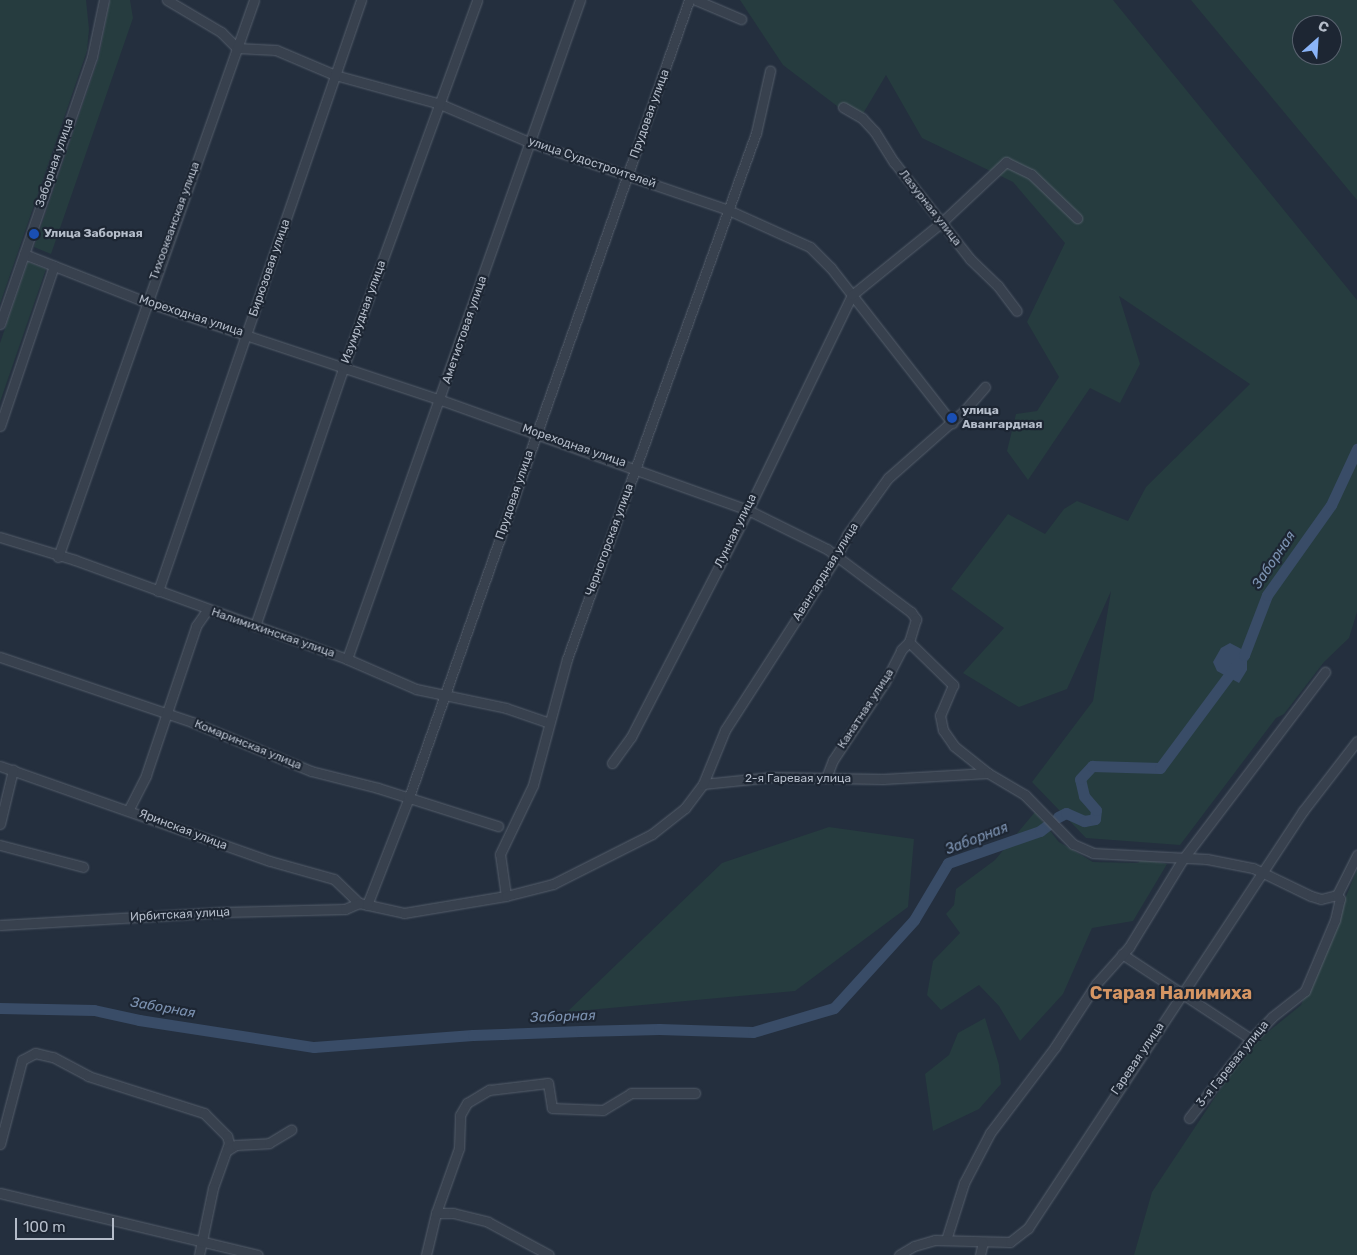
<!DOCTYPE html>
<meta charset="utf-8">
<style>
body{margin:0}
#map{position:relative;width:1357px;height:1255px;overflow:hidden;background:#242f3e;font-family:Rubik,sans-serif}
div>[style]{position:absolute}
.green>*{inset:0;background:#263c3f}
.water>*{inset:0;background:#394c67}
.river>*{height:11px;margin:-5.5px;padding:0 5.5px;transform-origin:5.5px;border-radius:5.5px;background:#394c67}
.roads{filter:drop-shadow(0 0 1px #565f6c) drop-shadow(0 0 1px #565f6c)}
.minor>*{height:9px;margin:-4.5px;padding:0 4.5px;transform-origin:4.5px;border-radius:4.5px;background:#38414e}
.dots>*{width:14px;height:14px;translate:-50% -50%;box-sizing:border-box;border:2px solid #1d2633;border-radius:50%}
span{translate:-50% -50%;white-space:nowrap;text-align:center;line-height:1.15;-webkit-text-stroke:4.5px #1d2633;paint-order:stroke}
.street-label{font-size:12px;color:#b4bcc9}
.poi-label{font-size:12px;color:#b4bcc9;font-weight:700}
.left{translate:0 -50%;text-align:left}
.water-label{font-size:14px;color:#7c92b1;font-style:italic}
.district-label{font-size:18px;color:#d59563;font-weight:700}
.north{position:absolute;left:1292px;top:15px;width:50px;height:50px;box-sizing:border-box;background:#1d2633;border:1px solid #59626f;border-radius:50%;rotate:26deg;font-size:14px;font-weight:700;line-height:20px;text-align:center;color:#b4bcc9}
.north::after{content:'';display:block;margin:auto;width:18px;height:22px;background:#8ab4f8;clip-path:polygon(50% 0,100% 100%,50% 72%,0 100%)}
.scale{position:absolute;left:15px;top:1218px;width:99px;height:22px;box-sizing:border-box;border:2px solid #b4bcc9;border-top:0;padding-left:6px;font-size:15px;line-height:18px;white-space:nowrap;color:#b4bcc9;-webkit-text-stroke:4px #1d2633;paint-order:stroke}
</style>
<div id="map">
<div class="green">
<i style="clip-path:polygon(0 0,86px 0,89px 29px,87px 51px,0 304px)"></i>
<i style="clip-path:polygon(110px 0,130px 0,133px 18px,51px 254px,34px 247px,99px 57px)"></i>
<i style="clip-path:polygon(740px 0,1113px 0,1357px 300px,1357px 612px,1349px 638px,1324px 662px,1284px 714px,1276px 718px,1180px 845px,1086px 838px,1032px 782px,1093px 701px,1111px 591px,1067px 689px,1019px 707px,963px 673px,1004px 628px,951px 589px,1008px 514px,1045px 534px,1064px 509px,1077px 501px,1128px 521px,1146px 487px,1250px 384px,1119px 296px,1140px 364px,1120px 403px,1090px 388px,1028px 480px,1007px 451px,1016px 414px,1037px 411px,1059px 377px,1027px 322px,1065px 243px,1013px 182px,922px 138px,886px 75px,858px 122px,783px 65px)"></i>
<i style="clip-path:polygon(evenodd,1191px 0,1357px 0,1357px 200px,1191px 0,1302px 25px,1332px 25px,1332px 55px,1302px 55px,1302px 25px)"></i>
<i style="clip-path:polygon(28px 262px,46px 269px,0 402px,0 343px)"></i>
<i style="clip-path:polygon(1035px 812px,1059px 842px,1093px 862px,1138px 863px,1141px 859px,1167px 864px,1133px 921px,1092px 928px,1063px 994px,1020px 1041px,999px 1006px,979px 985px,941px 1010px,927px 995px,933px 961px,960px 933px,946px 914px,954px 905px,956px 889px,995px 860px)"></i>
<i style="clip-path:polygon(829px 827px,914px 839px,908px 907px,795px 991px,567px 1012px,722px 863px)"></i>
<i style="clip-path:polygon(1357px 870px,1357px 1255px,1134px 1255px,1152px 1192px,1247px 1049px,1301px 1005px)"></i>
<i style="clip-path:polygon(985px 1018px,999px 1065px,1001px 1084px,979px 1109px,933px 1131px,925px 1074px,949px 1055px,958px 1033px)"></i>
</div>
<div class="water">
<i style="clip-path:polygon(1230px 643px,1247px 652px,1247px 670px,1239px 683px,1217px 671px,1213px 662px,1221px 648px)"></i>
</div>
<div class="river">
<i style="left:1058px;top:817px;width:9px;rotate:-27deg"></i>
<i style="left:1066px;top:813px;width:20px;rotate:24deg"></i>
<i style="left:1084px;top:821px;width:11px;rotate:-10deg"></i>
<i style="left:1095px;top:819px;width:9px;rotate:-84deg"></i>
<i style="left:1096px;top:810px;width:18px;rotate:-131deg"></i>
<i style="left:1084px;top:796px;width:17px;rotate:-103deg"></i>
<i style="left:1080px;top:779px;width:18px;rotate:-47deg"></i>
<i style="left:1092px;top:766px;width:68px;rotate:1.7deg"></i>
<i style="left:1160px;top:768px;width:141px;rotate:-53.4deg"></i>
<i style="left:1244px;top:655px;width:64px;rotate:-69deg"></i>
<i style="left:1267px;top:595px;width:110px;rotate:-54.6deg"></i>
<i style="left:1331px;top:505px;width:62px;rotate:-65.1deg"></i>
<i style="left:0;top:1008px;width:94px;rotate:1.2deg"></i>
<i style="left:94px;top:1010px;width:46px;rotate:12.5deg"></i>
<i style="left:139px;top:1020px;width:177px;rotate:8.8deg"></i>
<i style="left:314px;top:1047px;width:159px;rotate:-4.3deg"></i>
<i style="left:473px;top:1035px;width:108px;rotate:-2.1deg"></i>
<i style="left:581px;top:1031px;width:78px;rotate:-1.5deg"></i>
<i style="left:659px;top:1029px;width:94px;rotate:1.8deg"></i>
<i style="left:753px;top:1032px;width:84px;rotate:-16.5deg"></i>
<i style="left:834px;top:1008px;width:119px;rotate:-47.7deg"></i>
<i style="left:914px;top:920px;width:66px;rotate:-59.2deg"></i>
<i style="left:948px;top:863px;width:97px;rotate:-19.2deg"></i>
<i style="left:1040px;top:831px;width:10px;rotate:-37deg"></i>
</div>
<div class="roads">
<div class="minor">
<i style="left:167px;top:0;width:63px;rotate:30.7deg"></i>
<i style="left:221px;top:32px;width:23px;rotate:45deg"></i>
<i style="left:237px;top:48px;width:39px;rotate:3deg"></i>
<i style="left:276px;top:50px;width:64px;rotate:23deg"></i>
<i style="left:335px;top:75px;width:109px;rotate:15.4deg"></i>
<i style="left:440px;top:104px;width:97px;rotate:23.1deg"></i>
<i style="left:529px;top:142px;width:208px;rotate:18.8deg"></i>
<i style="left:726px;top:209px;width:92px;rotate:24.3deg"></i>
<i style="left:810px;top:247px;width:30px;rotate:45deg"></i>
<i style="left:831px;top:268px;width:197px;rotate:52deg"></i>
<i style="left:696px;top:0;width:49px;rotate:22.9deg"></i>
<i style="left:843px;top:107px;width:22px;rotate:30deg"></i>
<i style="left:862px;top:118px;width:19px;rotate:47deg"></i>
<i style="left:875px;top:132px;width:36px;rotate:58deg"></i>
<i style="left:894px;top:162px;width:123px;rotate:51.9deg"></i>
<i style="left:970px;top:259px;width:39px;rotate:44deg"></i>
<i style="left:998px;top:286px;width:31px;rotate:53deg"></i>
<i style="left:24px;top:254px;width:131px;rotate:21.5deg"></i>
<i style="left:146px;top:302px;width:311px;rotate:18.4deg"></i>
<i style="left:441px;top:400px;width:326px;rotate:19.7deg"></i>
<i style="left:748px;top:510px;width:88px;rotate:26.3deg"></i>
<i style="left:827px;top:549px;width:105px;rotate:36.9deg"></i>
<i style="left:911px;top:612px;width:9px;rotate:54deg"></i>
<i style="left:916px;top:619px;width:24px;rotate:107deg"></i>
<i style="left:0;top:324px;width:282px;rotate:-71deg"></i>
<i style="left:92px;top:57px;width:58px;rotate:-78.1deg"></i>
<i style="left:0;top:426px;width:169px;rotate:-71.4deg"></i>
<i style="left:0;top:537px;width:78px;rotate:17deg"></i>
<i style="left:75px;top:560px;width:289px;rotate:20deg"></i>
<i style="left:347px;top:659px;width:75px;rotate:23.5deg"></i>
<i style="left:416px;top:689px;width:92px;rotate:11.9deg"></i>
<i style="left:506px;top:708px;width:43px;rotate:18.9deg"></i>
<i style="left:58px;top:557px;width:590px;rotate:-70.61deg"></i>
<i style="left:158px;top:591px;width:625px;rotate:-71.04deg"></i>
<i style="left:255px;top:626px;width:275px;rotate:-71.1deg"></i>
<i style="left:344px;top:366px;width:389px;rotate:-70deg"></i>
<i style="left:909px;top:642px;width:62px;rotate:44.3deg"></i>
<i style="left:953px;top:685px;width:33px;rotate:113deg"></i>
<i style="left:940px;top:715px;width:15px;rotate:79deg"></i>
<i style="left:943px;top:730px;width:19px;rotate:55deg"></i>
<i style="left:954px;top:746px;width:43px;rotate:38.5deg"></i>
<i style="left:0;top:657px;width:203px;rotate:18.7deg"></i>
<i style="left:192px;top:722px;width:129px;rotate:22.4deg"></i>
<i style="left:311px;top:771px;width:69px;rotate:14.2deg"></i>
<i style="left:378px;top:788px;width:126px;rotate:17.6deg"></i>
<i style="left:347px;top:659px;width:699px;rotate:-70.53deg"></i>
<i style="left:612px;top:763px;width:32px;rotate:-54deg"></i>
<i style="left:631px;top:737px;width:255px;rotate:-62.7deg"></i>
<i style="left:748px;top:510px;width:239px;rotate:-64.2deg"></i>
<i style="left:852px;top:295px;width:116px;rotate:-39deg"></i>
<i style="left:942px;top:222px;width:88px;rotate:-43.2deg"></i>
<i style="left:1006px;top:162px;width:28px;rotate:26deg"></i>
<i style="left:1031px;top:174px;width:64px;rotate:43.7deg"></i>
<i style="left:0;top:766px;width:286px;rotate:19.4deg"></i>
<i style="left:270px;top:861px;width:66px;rotate:15.7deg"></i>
<i style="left:334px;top:879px;width:35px;rotate:44deg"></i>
<i style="left:826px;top:778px;width:19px;rotate:-69deg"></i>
<i style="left:833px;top:760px;width:94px;rotate:-56.3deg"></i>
<i style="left:885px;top:682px;width:36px;rotate:-63deg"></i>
<i style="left:901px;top:650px;width:11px;rotate:-45deg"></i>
<i style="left:703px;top:784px;width:69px;rotate:-5.8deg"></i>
<i style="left:772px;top:777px;width:111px;rotate:1deg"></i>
<i style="left:883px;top:779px;width:105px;rotate:-3.3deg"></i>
<i style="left:988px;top:773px;width:43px;rotate:30.7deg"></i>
<i style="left:1025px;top:795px;width:69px;rotate:45.6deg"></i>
<i style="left:1073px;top:844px;width:22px;rotate:24deg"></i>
<i style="left:1093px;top:853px;width:114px;rotate:3deg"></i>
<i style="left:1207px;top:859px;width:47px;rotate:11.1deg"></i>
<i style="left:1253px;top:868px;width:64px;rotate:25.8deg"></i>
<i style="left:1311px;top:896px;width:10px;rotate:17deg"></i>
<i style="left:1321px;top:899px;width:16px;rotate:-14deg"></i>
<i style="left:129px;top:809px;width:38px;rotate:-63deg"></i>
<i style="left:146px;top:775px;width:157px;rotate:-71.4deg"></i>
<i style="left:196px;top:626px;width:19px;rotate:-55deg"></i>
<i style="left:0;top:824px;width:56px;rotate:-76.5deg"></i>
<i style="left:0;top:845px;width:86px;rotate:14.8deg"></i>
<i style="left:506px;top:896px;width:42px;rotate:-98.1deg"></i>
<i style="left:500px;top:854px;width:76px;rotate:-64.4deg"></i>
<i style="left:533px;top:785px;width:131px;rotate:-74.9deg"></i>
<i style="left:567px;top:659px;width:559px;rotate:-70.24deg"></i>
<i style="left:756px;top:133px;width:64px;rotate:-77.3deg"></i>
<i style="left:359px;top:903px;width:46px;rotate:12.5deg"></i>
<i style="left:404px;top:913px;width:103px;rotate:-9.5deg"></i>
<i style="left:506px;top:896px;width:49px;rotate:-14.3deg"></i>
<i style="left:553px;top:884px;width:111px;rotate:-26.8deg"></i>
<i style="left:652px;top:834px;width:42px;rotate:-38.2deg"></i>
<i style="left:685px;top:808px;width:30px;rotate:-53deg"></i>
<i style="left:703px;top:784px;width:58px;rotate:-67.8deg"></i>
<i style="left:725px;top:730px;width:205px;rotate:-57.2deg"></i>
<i style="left:836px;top:558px;width:25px;rotate:-64deg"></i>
<i style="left:847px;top:535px;width:70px;rotate:-54.3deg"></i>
<i style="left:888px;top:478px;width:101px;rotate:-41.4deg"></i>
<i style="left:964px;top:411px;width:32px;rotate:-49deg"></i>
<i style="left:367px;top:905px;width:116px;rotate:-68.7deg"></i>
<i style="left:409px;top:797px;width:845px;rotate:-70.64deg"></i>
<i style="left:0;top:925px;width:225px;rotate:-3.3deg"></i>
<i style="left:225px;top:912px;width:120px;rotate:-1.4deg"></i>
<i style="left:345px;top:909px;width:15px;rotate:-23deg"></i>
<i style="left:1122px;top:954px;width:154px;rotate:33.4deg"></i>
<i style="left:1189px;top:1118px;width:100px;rotate:-51.9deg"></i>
<i style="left:1251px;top:1039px;width:30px;rotate:-46deg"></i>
<i style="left:1272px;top:1017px;width:42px;rotate:-38.2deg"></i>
<i style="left:1305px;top:991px;width:77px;rotate:-67.1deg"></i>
<i style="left:1335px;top:920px;width:22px;rotate:-77deg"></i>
<i style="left:1340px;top:899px;width:5px;rotate:-127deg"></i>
<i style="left:1337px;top:895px;width:45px;rotate:-63.4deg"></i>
<i style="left:0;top:1144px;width:87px;rotate:-75.3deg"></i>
<i style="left:22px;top:1060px;width:15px;rotate:-28deg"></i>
<i style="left:35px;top:1053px;width:18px;rotate:13deg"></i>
<i style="left:53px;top:1057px;width:40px;rotate:28deg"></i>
<i style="left:88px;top:1076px;width:122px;rotate:17.7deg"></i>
<i style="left:204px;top:1113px;width:33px;rotate:45deg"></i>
<i style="left:227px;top:1136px;width:7px;rotate:74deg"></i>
<i style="left:229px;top:1143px;width:48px;rotate:109.6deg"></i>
<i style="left:213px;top:1188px;width:68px;rotate:101.8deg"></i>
<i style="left:228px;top:1150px;width:9px;rotate:-32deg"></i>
<i style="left:236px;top:1145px;width:33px;rotate:-3deg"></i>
<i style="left:269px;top:1143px;width:26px;rotate:-31deg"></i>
<i style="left:0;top:1193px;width:265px;rotate:13.5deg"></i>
<i style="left:436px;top:1213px;width:17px"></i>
<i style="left:453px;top:1213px;width:36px;rotate:14deg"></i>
<i style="left:488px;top:1222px;width:69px;rotate:28.4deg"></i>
<i style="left:946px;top:1240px;width:60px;rotate:-72.5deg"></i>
<i style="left:964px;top:1183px;width:56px;rotate:-62.5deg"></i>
<i style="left:990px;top:1133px;width:108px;rotate:-52.9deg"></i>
<i style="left:1055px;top:1047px;width:75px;rotate:-56.9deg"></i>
<i style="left:1096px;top:984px;width:50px;rotate:-48.3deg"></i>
<i style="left:1129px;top:947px;width:103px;rotate:-58.5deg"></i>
<i style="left:1183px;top:859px;width:235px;rotate:-52.8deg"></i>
<i style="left:426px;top:1255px;width:43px;rotate:-76.6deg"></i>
<i style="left:436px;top:1213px;width:69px;rotate:-70.5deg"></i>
<i style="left:459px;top:1148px;width:33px;rotate:-88deg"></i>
<i style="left:460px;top:1115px;width:14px;rotate:-60deg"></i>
<i style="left:467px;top:1103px;width:26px;rotate:-31deg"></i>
<i style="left:489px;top:1090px;width:59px;rotate:-6.8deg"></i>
<i style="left:548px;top:1083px;width:25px;rotate:81deg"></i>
<i style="left:552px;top:1108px;width:51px;rotate:2.2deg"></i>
<i style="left:603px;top:1110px;width:33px;rotate:-31deg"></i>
<i style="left:631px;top:1093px;width:64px"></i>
<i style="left:899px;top:1255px;width:17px;rotate:-31deg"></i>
<i style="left:914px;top:1246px;width:22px;rotate:-16deg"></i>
<i style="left:935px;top:1240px;width:75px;rotate:1.5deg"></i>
<i style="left:1010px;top:1242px;width:23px;rotate:-38deg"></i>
<i style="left:1028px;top:1228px;width:500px;rotate:-56.6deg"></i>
<i style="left:1303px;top:811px;width:88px;rotate:-52.4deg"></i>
<i style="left:980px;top:1255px;width:13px;rotate:-77deg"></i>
</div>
</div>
<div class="dots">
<i style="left:34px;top:234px;background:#1a4fb4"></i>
<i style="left:952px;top:418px;background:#1a4fb4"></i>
</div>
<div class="street-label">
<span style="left:650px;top:114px;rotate:-70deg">Прудовая улица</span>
<span style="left:55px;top:163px;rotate:-71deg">Заборная улица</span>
<span style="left:592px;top:163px;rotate:19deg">улица Судостроителей</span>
<span style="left:930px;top:208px;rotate:52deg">Лазурная улица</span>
<span style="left:175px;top:221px;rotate:-70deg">Тихоокеанская улица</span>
<span style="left:270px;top:268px;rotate:-71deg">Бирюзовая улица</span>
<span style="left:364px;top:312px;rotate:-70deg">Изумрудная улица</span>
<span style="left:191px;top:316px;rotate:18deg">Мореходная улица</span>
<span style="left:465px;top:330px;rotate:-71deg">Аметистовая улица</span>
<span style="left:574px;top:446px;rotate:19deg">Мореходная улица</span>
<span style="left:515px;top:495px;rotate:-71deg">Прудовая улица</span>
<span style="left:736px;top:531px;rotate:-64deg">Лунная улица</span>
<span style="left:610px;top:540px;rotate:-70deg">Черногорская улица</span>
<span style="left:826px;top:572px;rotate:-58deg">Авангардная улица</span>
<span style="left:273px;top:633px;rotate:19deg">Налимихинская улица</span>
<span style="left:866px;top:709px;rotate:-57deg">Канатная улица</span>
<span style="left:248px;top:745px;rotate:22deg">Комаринская улица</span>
<span style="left:798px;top:779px">2-я Гаревая улица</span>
<span style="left:183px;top:830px;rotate:21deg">Яринская улица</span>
<span style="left:180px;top:915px;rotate:-3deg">Ирбитская улица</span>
<span style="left:1138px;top:1059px;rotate:-56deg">Гаревая улица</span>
<span style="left:1233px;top:1064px;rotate:-51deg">3-я Гаревая улица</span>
</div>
<div class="poi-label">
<span class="left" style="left:44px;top:234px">Улица Заборная</span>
<span class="left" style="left:962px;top:418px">улица<br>Авангардная</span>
</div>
<div class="water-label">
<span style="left:1274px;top:560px;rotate:-56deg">Заборная</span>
<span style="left:977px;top:839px;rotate:-21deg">Заборная</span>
<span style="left:163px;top:1008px;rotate:10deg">Заборная</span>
<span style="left:563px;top:1017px;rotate:-2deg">Заборная</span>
</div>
<div class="district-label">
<span style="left:1171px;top:993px">Старая Налимиха</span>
</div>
<div class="north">С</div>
<div class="scale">100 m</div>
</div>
